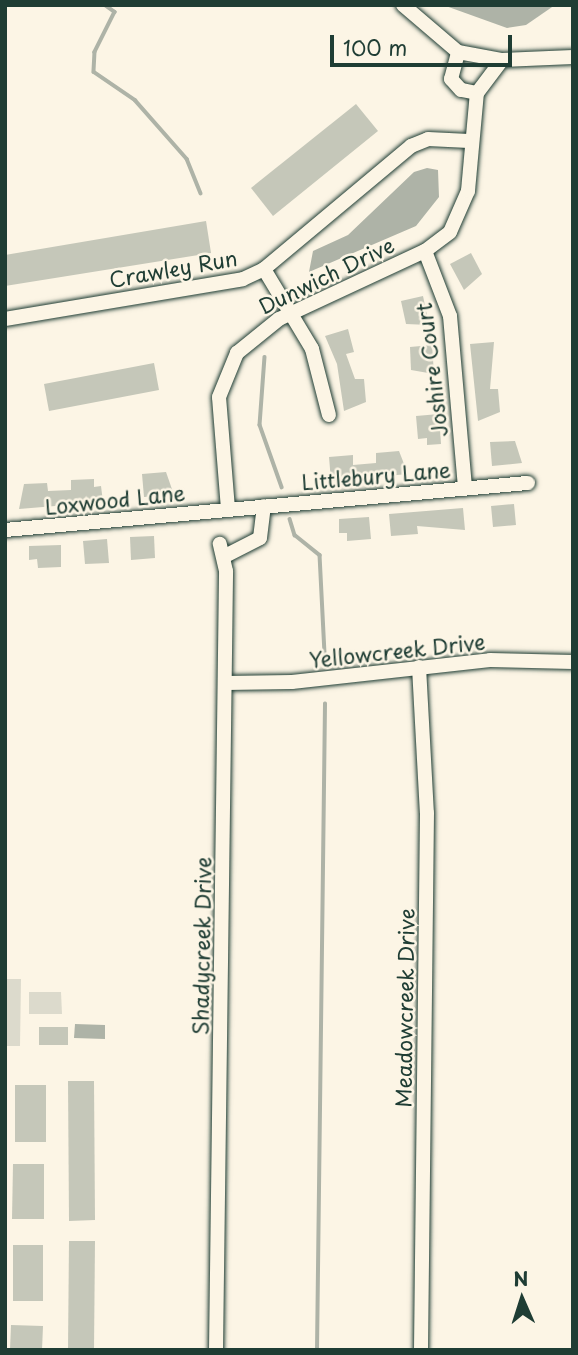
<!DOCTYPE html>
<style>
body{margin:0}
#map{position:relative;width:578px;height:1355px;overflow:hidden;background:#fcf5e5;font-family:"Playpen Sans",sans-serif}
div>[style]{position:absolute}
.green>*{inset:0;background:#dcdacc}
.water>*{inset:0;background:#aeb3a7}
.stream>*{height:3.5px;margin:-1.75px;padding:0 1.75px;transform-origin:1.75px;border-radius:1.75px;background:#aeb3a7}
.building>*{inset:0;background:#c5c7b9}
.roads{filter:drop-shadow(0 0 2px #1f3d34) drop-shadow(0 0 2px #1f3d34)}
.minor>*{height:14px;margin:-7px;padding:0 7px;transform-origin:7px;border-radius:7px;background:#fcf5e5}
span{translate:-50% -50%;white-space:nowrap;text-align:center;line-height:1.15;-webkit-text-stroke:5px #fcf5e5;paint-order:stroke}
.street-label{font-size:21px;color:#1f3d34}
.frame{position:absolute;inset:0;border:7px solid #1f3d34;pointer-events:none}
.north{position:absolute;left:487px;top:1264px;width:70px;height:70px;-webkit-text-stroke:5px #fcf5e5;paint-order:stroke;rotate:357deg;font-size:19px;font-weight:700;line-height:28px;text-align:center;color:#1f3d34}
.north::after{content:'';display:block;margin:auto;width:24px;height:32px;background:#1f3d34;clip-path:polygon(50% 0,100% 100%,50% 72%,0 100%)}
.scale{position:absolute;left:330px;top:35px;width:182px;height:32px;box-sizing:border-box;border:4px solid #1f3d34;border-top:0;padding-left:9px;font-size:21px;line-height:24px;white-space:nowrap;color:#1f3d34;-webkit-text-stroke:5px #fcf5e5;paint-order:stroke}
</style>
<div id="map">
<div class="green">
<i style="clip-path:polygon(5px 979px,21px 979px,20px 1046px,5px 1046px)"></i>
<i style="clip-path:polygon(29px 992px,61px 992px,62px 1014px,29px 1014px)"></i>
</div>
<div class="water">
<i style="clip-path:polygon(443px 5px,555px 5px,526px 25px,507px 28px)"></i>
<i style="clip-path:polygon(427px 168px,438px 170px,439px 197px,416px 226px,309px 272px,313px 251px,348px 235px,414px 172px)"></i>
<i style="clip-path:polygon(75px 1024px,105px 1025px,105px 1039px,74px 1038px)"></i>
</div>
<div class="stream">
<i style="left:105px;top:5px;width:12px;rotate:35deg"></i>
<i style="left:115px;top:12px;width:45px;rotate:116.6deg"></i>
<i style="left:95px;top:52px;width:20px;rotate:93deg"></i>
<i style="left:94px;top:72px;width:50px;rotate:34.3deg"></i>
<i style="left:135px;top:100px;width:79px;rotate:48.6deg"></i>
<i style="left:187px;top:159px;width:37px;rotate:68deg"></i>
<i style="left:265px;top:357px;width:68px;rotate:94.2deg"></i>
<i style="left:260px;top:425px;width:66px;rotate:70.5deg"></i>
<i style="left:290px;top:519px;width:17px;rotate:73deg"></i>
<i style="left:295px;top:535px;width:32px;rotate:39deg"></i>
<i style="left:320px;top:555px;width:100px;rotate:87.1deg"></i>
<i style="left:317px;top:1350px;width:646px;rotate:-89.29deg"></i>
</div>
<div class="building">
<i style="clip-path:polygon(356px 104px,378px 131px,273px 216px,251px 188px)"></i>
<i style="clip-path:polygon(206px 221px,211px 253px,5px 286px,5px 255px)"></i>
<i style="clip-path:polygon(471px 253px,482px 274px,464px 290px,450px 264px)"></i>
<i style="clip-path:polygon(423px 296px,429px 325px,406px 324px,401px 301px)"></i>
<i style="clip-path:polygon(348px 329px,354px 352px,346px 354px,355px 379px,364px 379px,366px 402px,344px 411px,337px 364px,325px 336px)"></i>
<i style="clip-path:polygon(494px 342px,490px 389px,498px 389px,500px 412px,478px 421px,470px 344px)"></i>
<i style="clip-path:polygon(432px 345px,434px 374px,411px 370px,410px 347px)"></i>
<i style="clip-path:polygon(154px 363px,159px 390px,49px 411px,44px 384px)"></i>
<i style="clip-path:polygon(439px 414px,441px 444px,427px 445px,427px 438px,418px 439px,416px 416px)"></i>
<i style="clip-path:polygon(515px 441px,522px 463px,492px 466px,490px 442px)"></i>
<i style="clip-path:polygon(399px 451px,408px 474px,331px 481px,329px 457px,353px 455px,353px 465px,376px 463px,376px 453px)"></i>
<i style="clip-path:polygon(166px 472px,174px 495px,144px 497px,142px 474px)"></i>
<i style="clip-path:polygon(94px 479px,94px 487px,101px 486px,103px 502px,19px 509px,24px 484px,47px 483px,48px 491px,71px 490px,71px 480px)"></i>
<i style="clip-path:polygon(514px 504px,516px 525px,493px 527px,491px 506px)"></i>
<i style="clip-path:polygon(463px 508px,465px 530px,417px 526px,418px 534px,391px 536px,389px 514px)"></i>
<i style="clip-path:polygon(369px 517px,371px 539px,347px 541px,347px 533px,339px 533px,339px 519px)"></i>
<i style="clip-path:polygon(154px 536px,155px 558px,131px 560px,130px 537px)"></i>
<i style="clip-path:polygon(107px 539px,109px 563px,85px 564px,83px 541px)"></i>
<i style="clip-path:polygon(61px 545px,61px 567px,38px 568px,37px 559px,29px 560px,29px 546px)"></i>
<i style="clip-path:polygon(39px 1027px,68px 1027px,68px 1045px,39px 1045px)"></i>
<i style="clip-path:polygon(68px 1081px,94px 1081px,95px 1220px,69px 1221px)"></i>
<i style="clip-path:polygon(15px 1085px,46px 1085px,46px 1142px,15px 1142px)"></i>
<i style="clip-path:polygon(13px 1164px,44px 1164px,44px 1219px,12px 1219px)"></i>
<i style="clip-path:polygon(69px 1241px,95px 1241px,94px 1350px,68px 1350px)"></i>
<i style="clip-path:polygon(13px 1245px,43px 1245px,43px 1301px,13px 1301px)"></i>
<i style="clip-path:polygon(11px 1325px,43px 1326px,42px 1350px,10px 1350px)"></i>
</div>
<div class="roads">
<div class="minor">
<i style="left:403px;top:5px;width:72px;rotate:40.5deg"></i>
<i style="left:502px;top:60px;width:41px;rotate:127.1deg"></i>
<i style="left:477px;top:93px;width:16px;rotate:-169deg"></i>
<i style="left:461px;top:90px;width:15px;rotate:-132deg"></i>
<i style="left:451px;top:79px;width:28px;rotate:-75deg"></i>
<i style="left:458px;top:52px;width:45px;rotate:10.3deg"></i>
<i style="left:502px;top:60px;width:71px;rotate:-2.4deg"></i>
<i style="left:425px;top:251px;width:70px;rotate:69deg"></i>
<i style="left:450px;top:316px;width:173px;rotate:85deg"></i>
<i style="left:264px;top:269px;width:93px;rotate:59deg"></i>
<i style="left:312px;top:349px;width:68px;rotate:75.6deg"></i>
<i style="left:5px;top:319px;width:241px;rotate:-9.5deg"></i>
<i style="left:243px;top:279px;width:23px;rotate:-25deg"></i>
<i style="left:264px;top:269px;width:192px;rotate:-39.9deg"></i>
<i style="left:411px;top:146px;width:18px;rotate:-22deg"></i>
<i style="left:428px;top:139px;width:41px;rotate:2.8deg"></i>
<i style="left:228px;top:509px;width:112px;rotate:-94.6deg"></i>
<i style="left:219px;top:397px;width:48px;rotate:-67.8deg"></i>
<i style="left:237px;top:353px;width:54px;rotate:-39deg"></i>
<i style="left:279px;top:319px;width:161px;rotate:-25deg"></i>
<i style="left:425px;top:251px;width:31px;rotate:-37deg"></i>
<i style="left:450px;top:232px;width:45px;rotate:-66.3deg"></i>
<i style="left:468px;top:191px;width:98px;rotate:-84.8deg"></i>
<i style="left:5px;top:530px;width:525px;rotate:-5.14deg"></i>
<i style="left:225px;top:556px;width:39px;rotate:-27deg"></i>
<i style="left:260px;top:538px;width:32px;rotate:-83deg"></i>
<i style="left:419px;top:667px;width:146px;rotate:86.9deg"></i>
<i style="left:427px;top:813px;width:537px;rotate:90.64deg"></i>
<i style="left:226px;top:683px;width:66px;rotate:-0.9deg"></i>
<i style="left:292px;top:682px;width:199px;rotate:-6.3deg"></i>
<i style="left:490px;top:660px;width:83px;rotate:1.4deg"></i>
<i style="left:216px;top:1350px;width:779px;rotate:-89.26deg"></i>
<i style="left:226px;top:571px;width:28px;rotate:-103deg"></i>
</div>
</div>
<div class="street-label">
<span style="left:173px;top:268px;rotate:-10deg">Crawley Run</span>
<span style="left:326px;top:275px;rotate:-26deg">Dunwich Drive</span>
<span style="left:431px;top:370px;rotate:-97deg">Joshire Court</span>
<span style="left:376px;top:475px;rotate:-5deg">Littlebury Lane</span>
<span style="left:115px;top:499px;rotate:-6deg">Loxwood Lane</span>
<span style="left:397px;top:650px;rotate:-6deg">Yellowcreek Drive</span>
<span style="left:201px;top:946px;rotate:-89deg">Shadycreek Drive</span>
<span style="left:404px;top:1008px;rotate:-89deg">Meadowcreek Drive</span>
</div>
<div class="frame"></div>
<div class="north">N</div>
<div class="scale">100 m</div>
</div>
